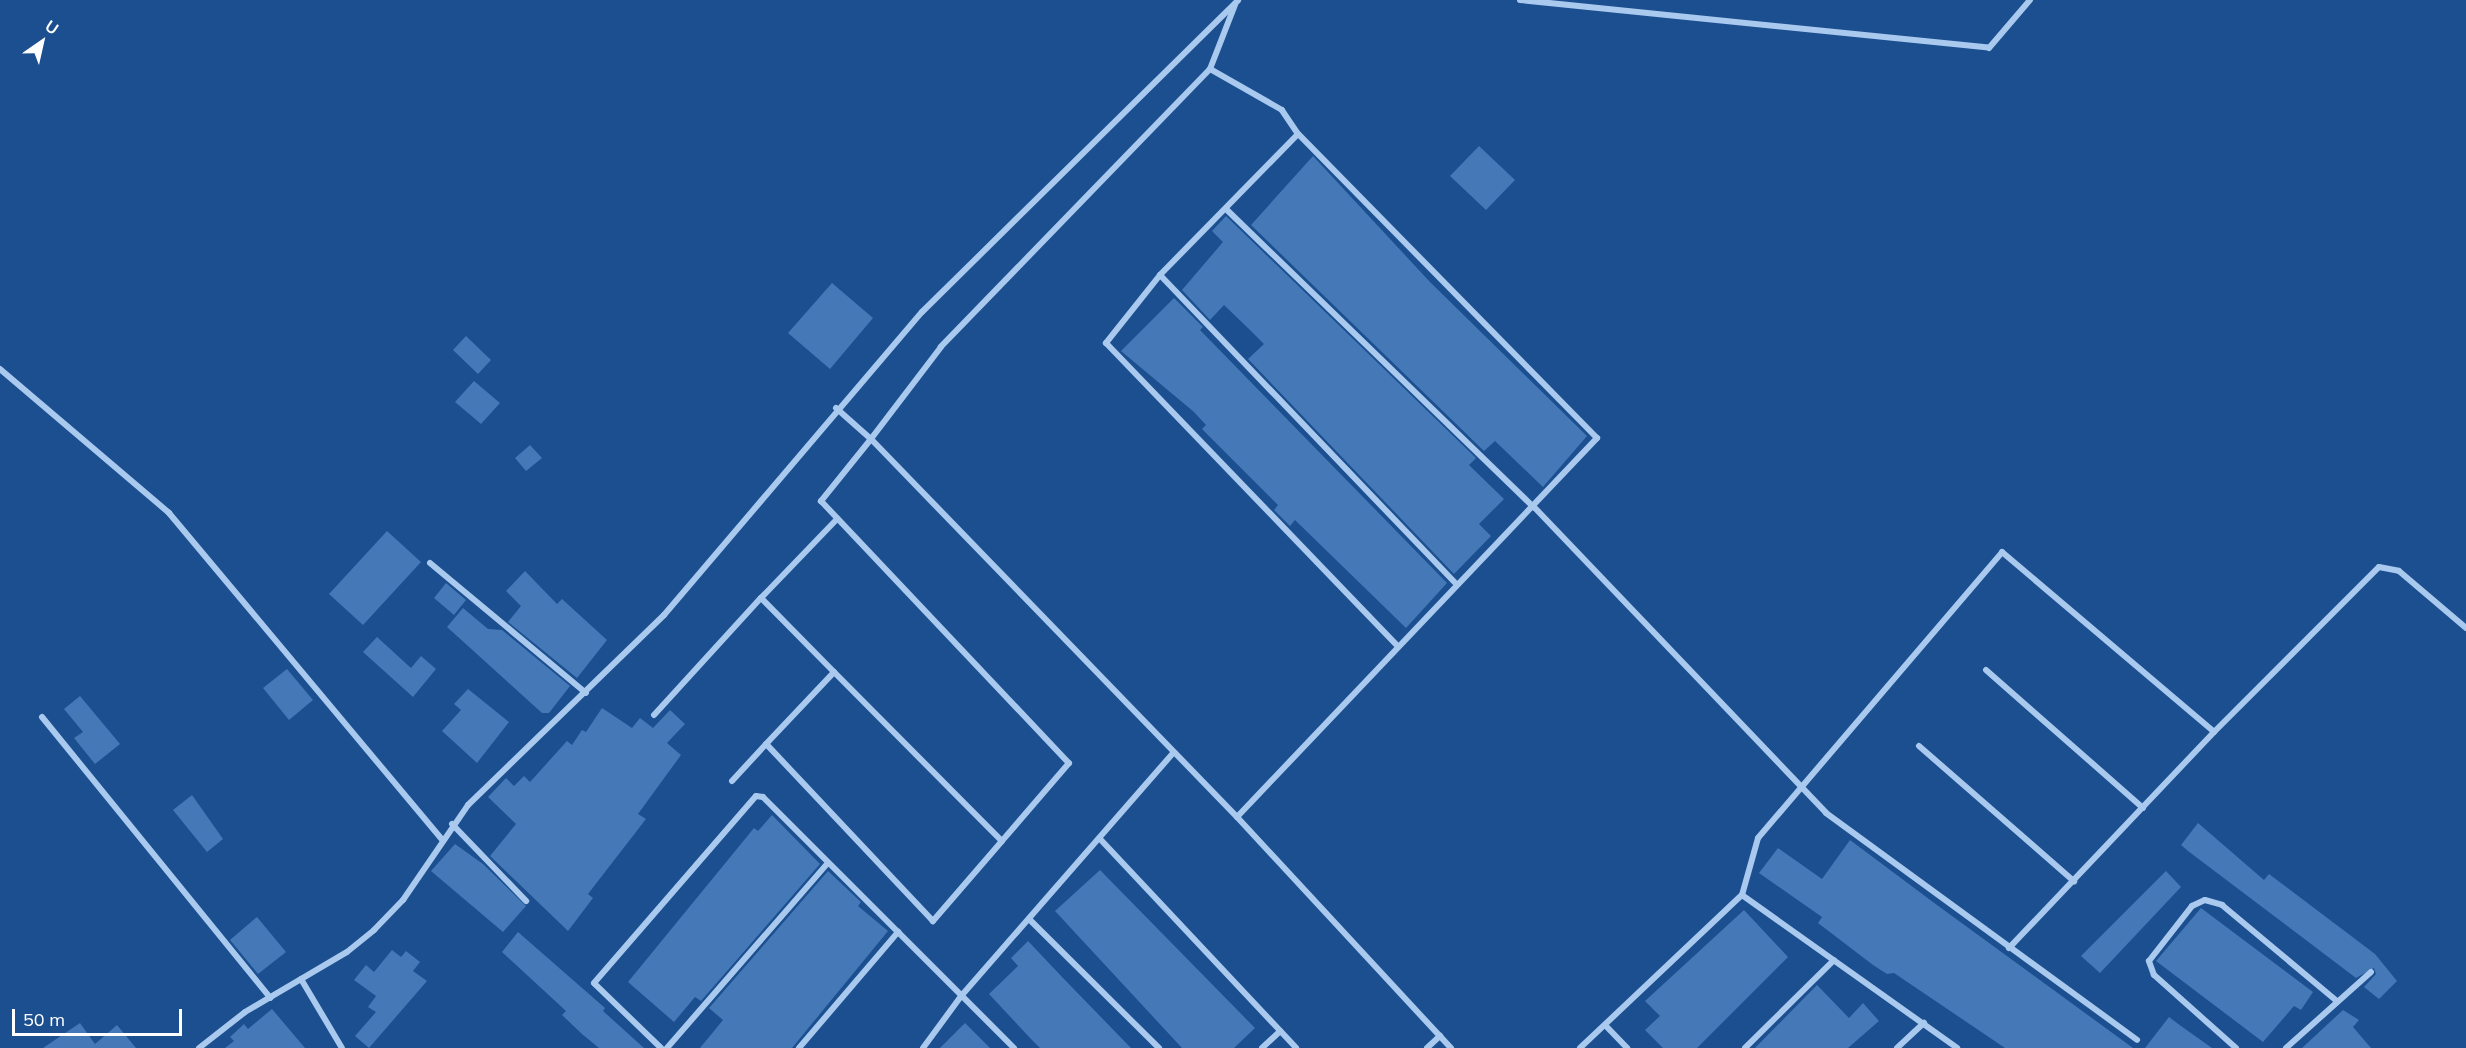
<!DOCTYPE html>
<style>
body{margin:0}
#map{position:relative;width:2466px;height:1048px;overflow:hidden;background:#1b4f8f;font-family:Mulish,sans-serif}
div>[style]{position:absolute}
.building>*{inset:0;background:#4478b7}
.minor>*{height:6px;margin:-3px;padding:0 3px;transform-origin:3px;border-radius:3px;background:#a9c9ee}
span{translate:-50% -50%;white-space:nowrap;text-align:center;line-height:1.15;-webkit-text-stroke:4.5px #1b4f8f;paint-order:stroke}
.north{position:absolute;left:12px;top:12px;width:60px;height:60px;-webkit-text-stroke:4px #1b4f8f;paint-order:stroke;rotate:34deg;font-size:16px;font-weight:700;line-height:24px;text-align:center;color:#fff}
.north::after{content:'';display:block;margin:auto;width:21px;height:27px;background:#fff;clip-path:polygon(50% 0,100% 100%,50% 72%,0 100%)}
.scale{position:absolute;left:12px;top:1009px;width:170px;height:27px;box-sizing:border-box;border:3px solid #fff;border-top:0;padding-left:8px;font-size:18px;line-height:21px;white-space:nowrap;color:#fff;-webkit-text-stroke:4px #1b4f8f;paint-order:stroke}
</style>
<div id="map">
<div class="building">
<i style="clip-path:polygon(1479px 146px,1515px 180px,1486px 210px,1450px 176px)"></i>
<i style="clip-path:polygon(1313px 156px,1430px 282px,1587px 436px,1543px 487px,1495px 441px,1484px 451px,1251px 225px)"></i>
<i style="clip-path:polygon(1226px 216px,1476px 458px,1469px 465px,1504px 499px,1479px 524px,1491px 536px,1454px 574px,1248px 359px,1264px 344px,1250px 330px,1224px 305px,1210px 320px,1182px 290px,1223px 242px,1212px 231px)"></i>
<i style="clip-path:polygon(832px 283px,873px 318px,830px 369px,788px 333px)"></i>
<i style="clip-path:polygon(1174px 298px,1203px 327px,1200px 330px,1447px 583px,1406px 628px,1295px 520px,1290px 526px,1274px 510px,1278px 505px,1202px 429px,1206px 425px,1194px 412px,1121px 351px)"></i>
<i style="clip-path:polygon(466px 336px,491px 360px,478px 374px,453px 350px)"></i>
<i style="clip-path:polygon(474px 381px,500px 403px,481px 424px,455px 402px)"></i>
<i style="clip-path:polygon(530px 445px,542px 458px,526px 471px,515px 458px)"></i>
<i style="clip-path:polygon(387px 531px,421px 562px,363px 625px,329px 594px)"></i>
<i style="clip-path:polygon(525px 571px,557px 604px,562px 599px,607px 640px,577px 678px,508px 622px,521px 606px,506px 591px)"></i>
<i style="clip-path:polygon(446px 583px,466px 600px,454px 615px,434px 598px)"></i>
<i style="clip-path:polygon(463px 608px,488px 629px,502px 630px,570px 686px,549px 713px,542px 713px,447px 627px)"></i>
<i style="clip-path:polygon(377px 637px,411px 668px,421px 656px,436px 669px,413px 697px,363px 652px)"></i>
<i style="clip-path:polygon(287px 669px,313px 700px,289px 720px,263px 688px)"></i>
<i style="clip-path:polygon(468px 689px,509px 722px,477px 763px,442px 731px,461px 710px,454px 704px)"></i>
<i style="clip-path:polygon(80px 696px,120px 744px,95px 764px,74px 738px,83px 732px,64px 709px)"></i>
<i style="clip-path:polygon(602px 708px,632px 728px,640px 718px,653px 728px,670px 710px,685px 724px,667px 743px,681px 755px,638px 814px,646px 819px,588px 894px,593px 898px,568px 931px,490px 856px,516px 824px,488px 797px,506px 778px,514px 786px,524px 776px,530px 782px,567px 741px,572px 745px,582px 730px,586px 732px)"></i>
<i style="clip-path:polygon(192px 795px,223px 839px,207px 852px,173px 810px)"></i>
<i style="clip-path:polygon(772px 815px,820px 864px,701px 1001px,695px 997px,674px 1022px,628px 982px,754px 828px,758px 831px)"></i>
<i style="clip-path:polygon(2198px 823px,2264px 880px,2269px 874px,2375px 954px,2397px 981px,2379px 999px,2364px 987px,2376px 974px,2374px 968px,2356px 978px,2188px 851px,2181px 845px)"></i>
<i style="clip-path:polygon(1850px 840px,1937px 905px,2133px 1048px,2005px 1048px,1894px 973px,1887px 974px,1873px 965px,1818px 923px,1822px 917px,1759px 873px,1778px 848px,1822px 879px)"></i>
<i style="clip-path:polygon(455px 844px,483px 864px,526px 906px,503px 932px,431px 871px)"></i>
<i style="clip-path:polygon(1100px 870px,1255px 1028px,1234px 1048px,1182px 1048px,1055px 911px)"></i>
<i style="clip-path:polygon(828px 871px,861px 902px,858px 906px,888px 931px,792px 1048px,700px 1048px,723px 1020px,709px 1008px)"></i>
<i style="clip-path:polygon(2166px 871px,2181px 887px,2100px 973px,2081px 956px)"></i>
<i style="clip-path:polygon(2201px 908px,2313px 992px,2301px 1010px,2294px 1006px,2263px 1042px,2156px 961px)"></i>
<i style="clip-path:polygon(1744px 910px,1788px 957px,1697px 1048px,1663px 1048px,1645px 1030px,1660px 1016px,1645px 1001px)"></i>
<i style="clip-path:polygon(257px 917px,286px 952px,258px 974px,230px 940px)"></i>
<i style="clip-path:polygon(518px 932px,605px 1008px,603px 1011px,644px 1048px,599px 1048px,582px 1034px,562px 1015px,566px 1011px,502px 952px)"></i>
<i style="clip-path:polygon(1028px 941px,1064px 979px,1131px 1048px,1040px 1048px,1031px 1039px,989px 994px,1018px 966px,1011px 958px)"></i>
<i style="clip-path:polygon(392px 950px,401px 957px,406px 951px,420px 962px,413px 971px,427px 981px,369px 1048px,355px 1036px,376px 1012px,368px 1007px,376px 996px,354px 980px,366px 965px,374px 972px)"></i>
<i style="clip-path:polygon(1817px 985px,1849px 1018px,1863px 1003px,1879px 1021px,1848px 1048px,1755px 1048px)"></i>
<i style="clip-path:polygon(272px 1009px,305px 1048px,225px 1048px,234px 1041px,230px 1037px,244px 1024px,248px 1029px)"></i>
<i style="clip-path:polygon(2343px 1010px,2359px 1020px,2353px 1027px,2371px 1048px,2302px 1048px)"></i>
<i style="clip-path:polygon(2169px 1017px,2181px 1026px,2212px 1048px,2145px 1048px)"></i>
<i style="clip-path:polygon(80px 1023px,95px 1044px,117px 1025px,136px 1048px,43px 1048px)"></i>
<i style="clip-path:polygon(965px 1023px,990px 1048px,940px 1048px)"></i>
</div>
<div class="minor">
<i style="left:1520px;top:0;width:471px;rotate:5.8deg"></i>
<i style="left:1989px;top:48px;width:63px;rotate:-49.5deg"></i>
<i style="left:1210px;top:69px;width:69px;rotate:-68.7deg"></i>
<i style="left:1298px;top:134px;width:29px;rotate:-124deg"></i>
<i style="left:1282px;top:110px;width:83px;rotate:-150.3deg"></i>
<i style="left:1210px;top:69px;width:387px;rotate:134.1deg"></i>
<i style="left:941px;top:347px;width:116px;rotate:127.3deg"></i>
<i style="left:871px;top:439px;width:526px;rotate:45.92deg"></i>
<i style="left:1237px;top:817px;width:315px;rotate:47.2deg"></i>
<i style="left:1226px;top:209px;width:429px;rotate:44.1deg"></i>
<i style="left:1534px;top:507px;width:423px;rotate:46.3deg"></i>
<i style="left:1826px;top:813px;width:385px;rotate:36.1deg"></i>
<i style="left:1160px;top:275px;width:426px;rotate:46.2deg"></i>
<i style="left:0;top:369px;width:222px;rotate:40.4deg"></i>
<i style="left:169px;top:513px;width:425px;rotate:50.1deg"></i>
<i style="left:836px;top:408px;width:47px;rotate:41.5deg"></i>
<i style="left:871px;top:439px;width:80px;rotate:128.9deg"></i>
<i style="left:821px;top:501px;width:361px;rotate:46.6deg"></i>
<i style="left:1069px;top:763px;width:103px;rotate:130.7deg"></i>
<i style="left:1002px;top:841px;width:106px;rotate:130.8deg"></i>
<i style="left:933px;top:921px;width:243px;rotate:-133.3deg"></i>
<i style="left:766px;top:744px;width:99px;rotate:-46.6deg"></i>
<i style="left:834px;top:672px;width:238px;rotate:45.2deg"></i>
<i style="left:430px;top:563px;width:203px;rotate:39.8deg"></i>
<i style="left:1986px;top:670px;width:209px;rotate:41.3deg"></i>
<i style="left:834px;top:672px;width:104px;rotate:-134.6deg"></i>
<i style="left:761px;top:598px;width:110px;rotate:-46.1deg"></i>
<i style="left:654px;top:715px;width:159px;rotate:-47.6deg"></i>
<i style="left:42px;top:717px;width:362px;rotate:50.9deg"></i>
<i style="left:2214px;top:732px;width:233px;rotate:-45deg"></i>
<i style="left:2379px;top:567px;width:20px;rotate:11deg"></i>
<i style="left:2399px;top:571px;width:88px;rotate:40.4deg"></i>
<i style="left:1919px;top:746px;width:206px;rotate:41.1deg"></i>
<i style="left:732px;top:781px;width:50px;rotate:-47.4deg"></i>
<i style="left:1237px;top:817px;width:523px;rotate:-46.47deg"></i>
<i style="left:1597px;top:438px;width:426px;rotate:-134.5deg"></i>
<i style="left:1298px;top:134px;width:197px;rotate:134.4deg"></i>
<i style="left:1160px;top:275px;width:87px;rotate:128.5deg"></i>
<i style="left:1106px;top:343px;width:419px;rotate:46.1deg"></i>
<i style="left:452px;top:824px;width:107px;rotate:46.1deg"></i>
<i style="left:1101px;top:840px;width:285px;rotate:46.8deg"></i>
<i style="left:1742px;top:895px;width:264px;rotate:35.4deg"></i>
<i style="left:1030px;top:920px;width:182px;rotate:44.8deg"></i>
<i style="left:301px;top:979px;width:80px;rotate:59.3deg"></i>
<i style="left:1605px;top:1025px;width:32px;rotate:46deg"></i>
<i style="left:199px;top:1048px;width:58px;rotate:-38deg"></i>
<i style="left:245px;top:1012px;width:118px;rotate:-30.5deg"></i>
<i style="left:347px;top:952px;width:35px;rotate:-39deg"></i>
<i style="left:374px;top:930px;width:42px;rotate:-46deg"></i>
<i style="left:403px;top:900px;width:115px;rotate:-55.6deg"></i>
<i style="left:468px;top:805px;width:273px;rotate:-44.1deg"></i>
<i style="left:664px;top:615px;width:398px;rotate:-49.6deg"></i>
<i style="left:922px;top:312px;width:444px;rotate:-44.6deg"></i>
<i style="left:661px;top:1048px;width:93px;rotate:-135.9deg"></i>
<i style="left:594px;top:983px;width:247px;rotate:-49.1deg"></i>
<i style="left:756px;top:796px;width:7px;rotate:8deg"></i>
<i style="left:763px;top:797px;width:355px;rotate:45deg"></i>
<i style="left:667px;top:1048px;width:245px;rotate:-49deg"></i>
<i style="left:799px;top:1048px;width:153px;rotate:-49.5deg"></i>
<i style="left:923px;top:1048px;width:66px;rotate:-53.7deg"></i>
<i style="left:962px;top:995px;width:320px;rotate:-48.9deg"></i>
<i style="left:1262px;top:1048px;width:25px;rotate:-43deg"></i>
<i style="left:1427px;top:1048px;width:18px;rotate:-43deg"></i>
<i style="left:1580px;top:1048px;width:223px;rotate:-43.4deg"></i>
<i style="left:1742px;top:895px;width:59px;rotate:-74.3deg"></i>
<i style="left:1758px;top:838px;width:376px;rotate:-49.5deg"></i>
<i style="left:2002px;top:552px;width:278px;rotate:40.3deg"></i>
<i style="left:2214px;top:732px;width:298px;rotate:133.5deg"></i>
<i style="left:1745px;top:1048px;width:125px;rotate:-44.7deg"></i>
<i style="left:1897px;top:1048px;width:37px;rotate:-43deg"></i>
<i style="left:2236px;top:1048px;width:110px;rotate:-138.3deg"></i>
<i style="left:2154px;top:975px;width:15px;rotate:-110deg"></i>
<i style="left:2149px;top:961px;width:70px;rotate:-52deg"></i>
<i style="left:2192px;top:906px;width:14px;rotate:-25deg"></i>
<i style="left:2205px;top:900px;width:18px;rotate:16deg"></i>
<i style="left:2222px;top:905px;width:150px;rotate:39.9deg"></i>
<i style="left:2286px;top:1048px;width:114px;rotate:-41.8deg"></i>
</div>
<div class="north">U</div>
<div class="scale">50 m</div>
</div>
